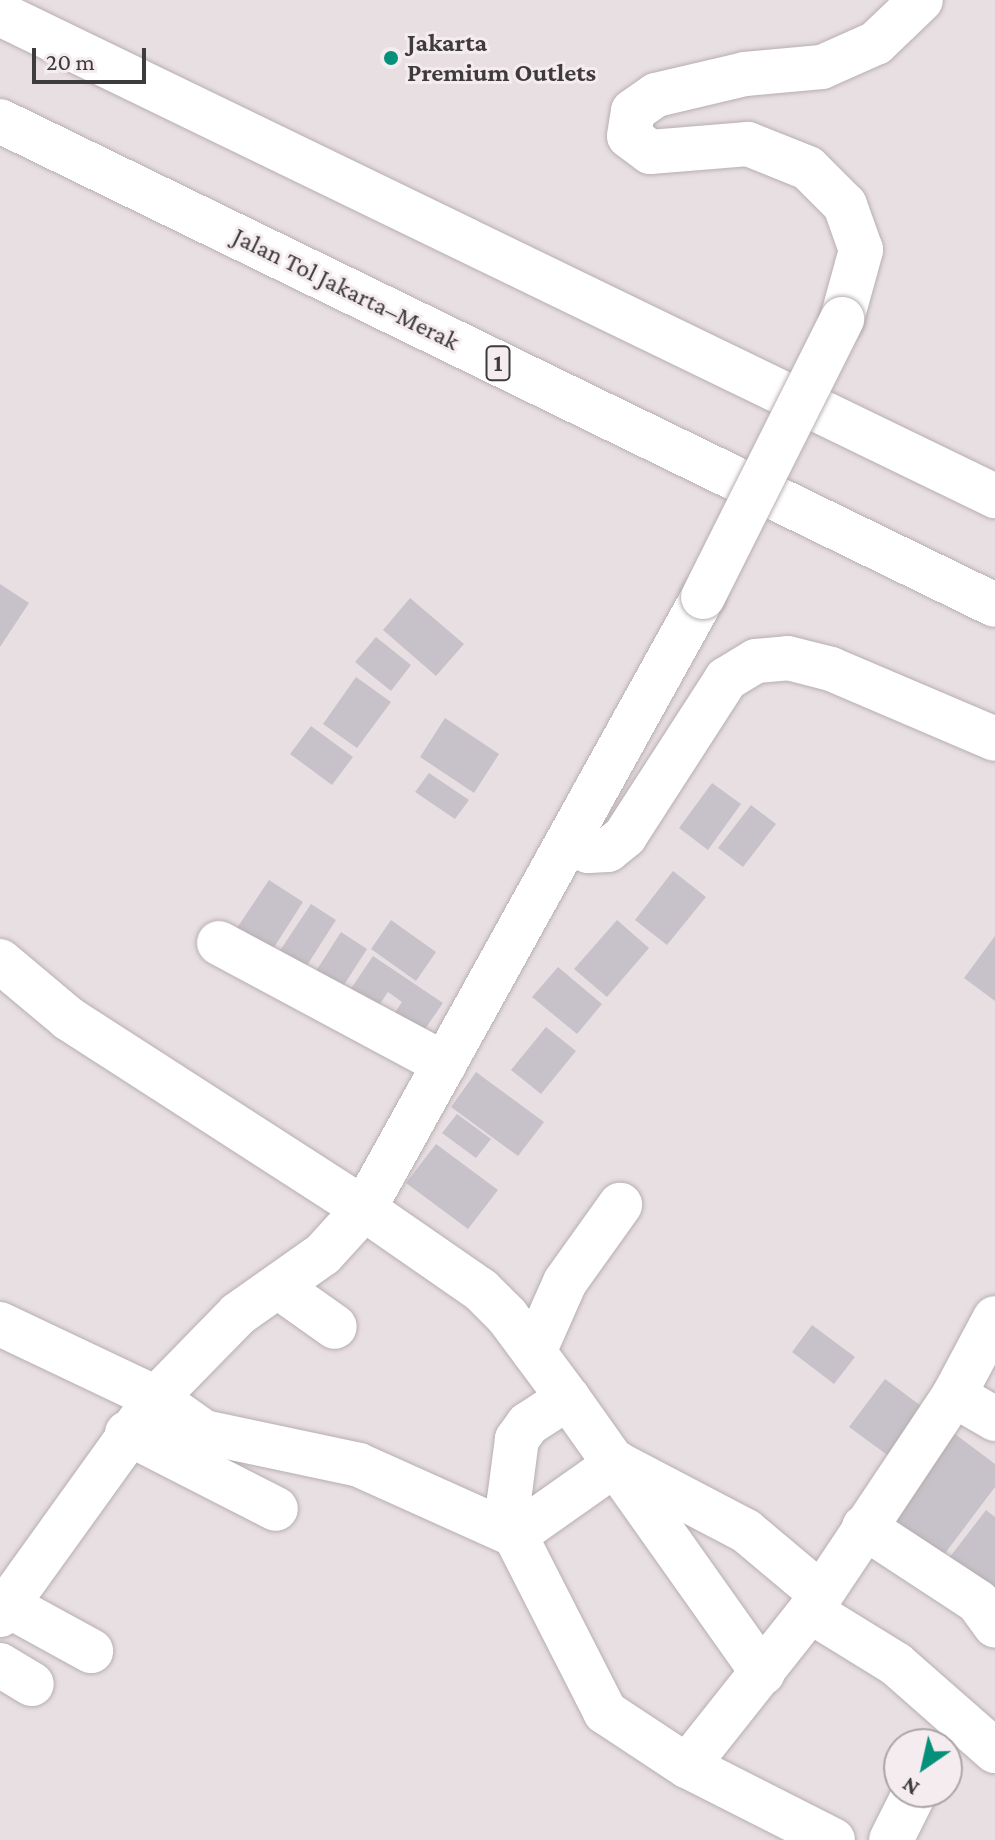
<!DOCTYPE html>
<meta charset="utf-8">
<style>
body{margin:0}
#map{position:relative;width:995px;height:1840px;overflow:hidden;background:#e8dfe2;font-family:"Crimson Pro",serif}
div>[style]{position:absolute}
.building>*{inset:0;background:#c7c2c9}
.roads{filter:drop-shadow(0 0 2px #b7aeb1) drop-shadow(0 0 2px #b7aeb1)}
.street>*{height:44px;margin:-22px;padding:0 22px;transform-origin:22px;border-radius:22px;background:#fff}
.highway>*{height:44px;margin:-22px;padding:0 22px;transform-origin:22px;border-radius:22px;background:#fff}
.bridges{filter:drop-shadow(0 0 2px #b7aeb1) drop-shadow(0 0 2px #b7aeb1)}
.street-bridge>*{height:44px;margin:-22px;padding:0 22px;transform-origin:22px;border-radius:22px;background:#fff}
.dots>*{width:22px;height:22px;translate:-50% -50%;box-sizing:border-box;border:4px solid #f5ecf0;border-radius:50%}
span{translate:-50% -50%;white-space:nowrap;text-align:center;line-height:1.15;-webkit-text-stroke:6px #f5ecf0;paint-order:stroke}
.shield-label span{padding:2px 6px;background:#f5ecf0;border:2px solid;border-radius:6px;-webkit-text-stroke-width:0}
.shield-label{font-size:24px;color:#3e3b3c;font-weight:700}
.poi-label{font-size:26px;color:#3e3b3c;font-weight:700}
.left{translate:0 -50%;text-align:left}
.street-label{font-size:26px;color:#3e3b3c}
.north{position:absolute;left:883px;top:1728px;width:80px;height:80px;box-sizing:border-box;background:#f5ecf0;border:2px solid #aca5a8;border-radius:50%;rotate:214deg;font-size:22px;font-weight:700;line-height:32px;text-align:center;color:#3e3b3c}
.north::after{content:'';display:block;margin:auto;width:28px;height:36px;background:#059079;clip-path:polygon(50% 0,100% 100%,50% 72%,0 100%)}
.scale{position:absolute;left:32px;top:48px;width:114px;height:36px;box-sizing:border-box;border:4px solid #3e3b3c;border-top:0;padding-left:10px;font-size:24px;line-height:28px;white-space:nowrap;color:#3e3b3c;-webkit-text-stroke:6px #f5ecf0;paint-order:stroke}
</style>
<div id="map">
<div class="building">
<i style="clip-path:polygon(0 584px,29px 603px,0 647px)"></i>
<i style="clip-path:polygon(410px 598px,464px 644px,436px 676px,383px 630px)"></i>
<i style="clip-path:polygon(376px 637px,411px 665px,391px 691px,355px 662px)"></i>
<i style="clip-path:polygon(356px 677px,391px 702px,357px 748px,323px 724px)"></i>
<i style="clip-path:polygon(445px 718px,499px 754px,474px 793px,420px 757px)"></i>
<i style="clip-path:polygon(311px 726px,353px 757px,332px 785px,290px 754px)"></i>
<i style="clip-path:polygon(429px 773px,469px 800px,455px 819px,415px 792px)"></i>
<i style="clip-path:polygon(712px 783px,741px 804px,708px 850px,679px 828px)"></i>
<i style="clip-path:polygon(751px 805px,776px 824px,743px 867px,718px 848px)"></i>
<i style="clip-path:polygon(673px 871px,706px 897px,667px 945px,635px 920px)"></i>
<i style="clip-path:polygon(269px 880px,303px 902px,264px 963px,229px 940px)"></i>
<i style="clip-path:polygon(311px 904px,336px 920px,297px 981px,271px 964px)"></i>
<i style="clip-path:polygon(391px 920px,436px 952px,416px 981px,371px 949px)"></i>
<i style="clip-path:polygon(617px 920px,649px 948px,607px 997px,574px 969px)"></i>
<i style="clip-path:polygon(341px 932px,367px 949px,333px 1002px,307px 985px)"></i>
<i style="clip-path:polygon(995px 936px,995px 1001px,964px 978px)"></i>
<i style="clip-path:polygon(373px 956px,443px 1003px,414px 1045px,386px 1026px,402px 1002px,388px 992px,373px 1014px,346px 996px)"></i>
<i style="clip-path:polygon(558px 967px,602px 1004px,577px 1034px,532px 997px)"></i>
<i style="clip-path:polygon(546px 1027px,576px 1051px,541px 1094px,511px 1070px)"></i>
<i style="clip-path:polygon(476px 1072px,544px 1122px,518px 1156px,451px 1107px)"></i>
<i style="clip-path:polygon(457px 1114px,491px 1139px,476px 1158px,442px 1133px)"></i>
<i style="clip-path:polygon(436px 1144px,498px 1190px,468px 1229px,406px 1183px)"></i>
<i style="clip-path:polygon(812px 1325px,855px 1357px,834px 1384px,792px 1352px)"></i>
<i style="clip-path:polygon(885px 1379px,925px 1409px,890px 1457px,849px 1427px)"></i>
<i style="clip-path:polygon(955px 1434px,995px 1464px,995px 1487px,940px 1560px,889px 1522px)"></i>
<i style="clip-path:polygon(986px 1510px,995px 1517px,995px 1599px,946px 1562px)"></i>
</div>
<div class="roads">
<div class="street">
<i style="left:842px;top:319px;width:72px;rotate:-74.6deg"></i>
<i style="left:861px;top:250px;width:48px;rotate:-109.6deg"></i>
<i style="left:845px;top:205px;width:52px;rotate:-135deg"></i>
<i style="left:808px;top:168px;width:65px;rotate:-158.2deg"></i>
<i style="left:748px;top:144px;width:98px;rotate:175.3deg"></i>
<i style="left:650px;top:152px;width:26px;rotate:-143deg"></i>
<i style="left:629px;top:136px;width:25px;rotate:-81deg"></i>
<i style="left:633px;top:111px;width:28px;rotate:-35deg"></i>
<i style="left:656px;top:95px;width:91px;rotate:-13.3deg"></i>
<i style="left:745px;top:74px;width:77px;rotate:-5.2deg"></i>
<i style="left:822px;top:67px;width:59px;rotate:-24deg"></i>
<i style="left:876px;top:43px;width:62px;rotate:-43.7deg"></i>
<i style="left:570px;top:840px;width:21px;rotate:31deg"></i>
<i style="left:588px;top:851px;width:20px;rotate:-3deg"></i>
<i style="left:608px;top:850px;width:22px;rotate:-39deg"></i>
<i style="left:625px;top:836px;width:187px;rotate:-57.2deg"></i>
<i style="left:726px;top:679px;width:35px;rotate:-31deg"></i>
<i style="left:756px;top:661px;width:32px;rotate:-5deg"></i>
<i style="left:788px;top:658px;width:44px;rotate:14.3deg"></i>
<i style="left:831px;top:669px;width:178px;rotate:23.1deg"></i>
<i style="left:219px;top:943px;width:256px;rotate:28.2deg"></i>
<i style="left:0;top:961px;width:90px;rotate:40deg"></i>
<i style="left:69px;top:1019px;width:351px;rotate:32.8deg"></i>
<i style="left:364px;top:1209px;width:142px;rotate:34.7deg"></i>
<i style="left:481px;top:1290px;width:37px;rotate:45deg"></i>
<i style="left:507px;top:1316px;width:102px;rotate:53.4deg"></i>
<i style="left:568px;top:1398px;width:48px;rotate:147deg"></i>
<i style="left:528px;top:1424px;width:19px;rotate:126deg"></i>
<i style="left:517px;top:1439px;width:62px;rotate:97.5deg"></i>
<i style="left:509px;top:1500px;width:36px;rotate:80deg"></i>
<i style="left:515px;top:1535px;width:199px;rotate:63deg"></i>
<i style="left:605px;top:1712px;width:98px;rotate:33.4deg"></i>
<i style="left:280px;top:1288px;width:67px;rotate:35.3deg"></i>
<i style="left:0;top:1324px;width:173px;rotate:25.4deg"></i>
<i style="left:156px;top:1398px;width:59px;rotate:35.3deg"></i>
<i style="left:204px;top:1432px;width:158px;rotate:12deg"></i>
<i style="left:359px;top:1465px;width:171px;rotate:24.2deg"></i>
<i style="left:534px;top:1352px;width:77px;rotate:-66.1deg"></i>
<i style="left:565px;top:1282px;width:95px;rotate:-54.5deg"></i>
<i style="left:954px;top:1395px;width:48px;rotate:30.3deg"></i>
<i style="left:568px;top:1398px;width:337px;rotate:54.7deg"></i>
<i style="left:127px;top:1433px;width:167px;rotate:27deg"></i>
<i style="left:622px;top:1466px;width:140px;rotate:27.7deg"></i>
<i style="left:746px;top:1531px;width:98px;rotate:40deg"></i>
<i style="left:864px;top:1527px;width:136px;rotate:33.3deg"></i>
<i style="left:978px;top:1602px;width:29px;rotate:54deg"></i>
<i style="left:515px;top:1535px;width:125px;rotate:-35.2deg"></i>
<i style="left:7px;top:1605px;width:96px;rotate:28.7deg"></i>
<i style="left:810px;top:1611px;width:101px;rotate:31.6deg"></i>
<i style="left:896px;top:1664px;width:132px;rotate:41.3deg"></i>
<i style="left:0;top:1615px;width:267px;rotate:-54.3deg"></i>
<i style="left:156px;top:1398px;width:117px;rotate:-45.7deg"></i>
<i style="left:238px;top:1314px;width:104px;rotate:-35.2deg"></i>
<i style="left:323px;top:1254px;width:61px;rotate:-47.7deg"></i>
<i style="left:364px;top:1209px;width:700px;rotate:-61.02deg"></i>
<i style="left:0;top:1665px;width:37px;rotate:31deg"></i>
<i style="left:833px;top:1840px;width:164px;rotate:-153.1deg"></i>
<i style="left:687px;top:1766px;width:198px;rotate:-51.6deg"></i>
<i style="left:810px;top:1611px;width:260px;rotate:-56.3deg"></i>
<i style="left:954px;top:1395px;width:87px;rotate:-62deg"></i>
<i style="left:891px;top:1840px;width:54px;rotate:-63.4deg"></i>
</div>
<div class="highway">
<i style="left:0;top:14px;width:1106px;rotate:25.85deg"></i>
<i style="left:0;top:121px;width:1106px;rotate:25.94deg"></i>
</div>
</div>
<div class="bridges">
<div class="street-bridge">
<i style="left:703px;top:597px;width:311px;rotate:-63.4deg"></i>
</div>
</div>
<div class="dots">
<i style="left:391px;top:58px;background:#059079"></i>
</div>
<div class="shield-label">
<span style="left:498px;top:363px">1</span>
</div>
<div class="poi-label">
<span class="left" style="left:407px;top:58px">Jakarta<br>Premium Outlets</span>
</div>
<div class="street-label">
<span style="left:346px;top:289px;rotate:26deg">Jalan Tol Jakarta–Merak</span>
</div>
<div class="north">N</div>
<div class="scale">20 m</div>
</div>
